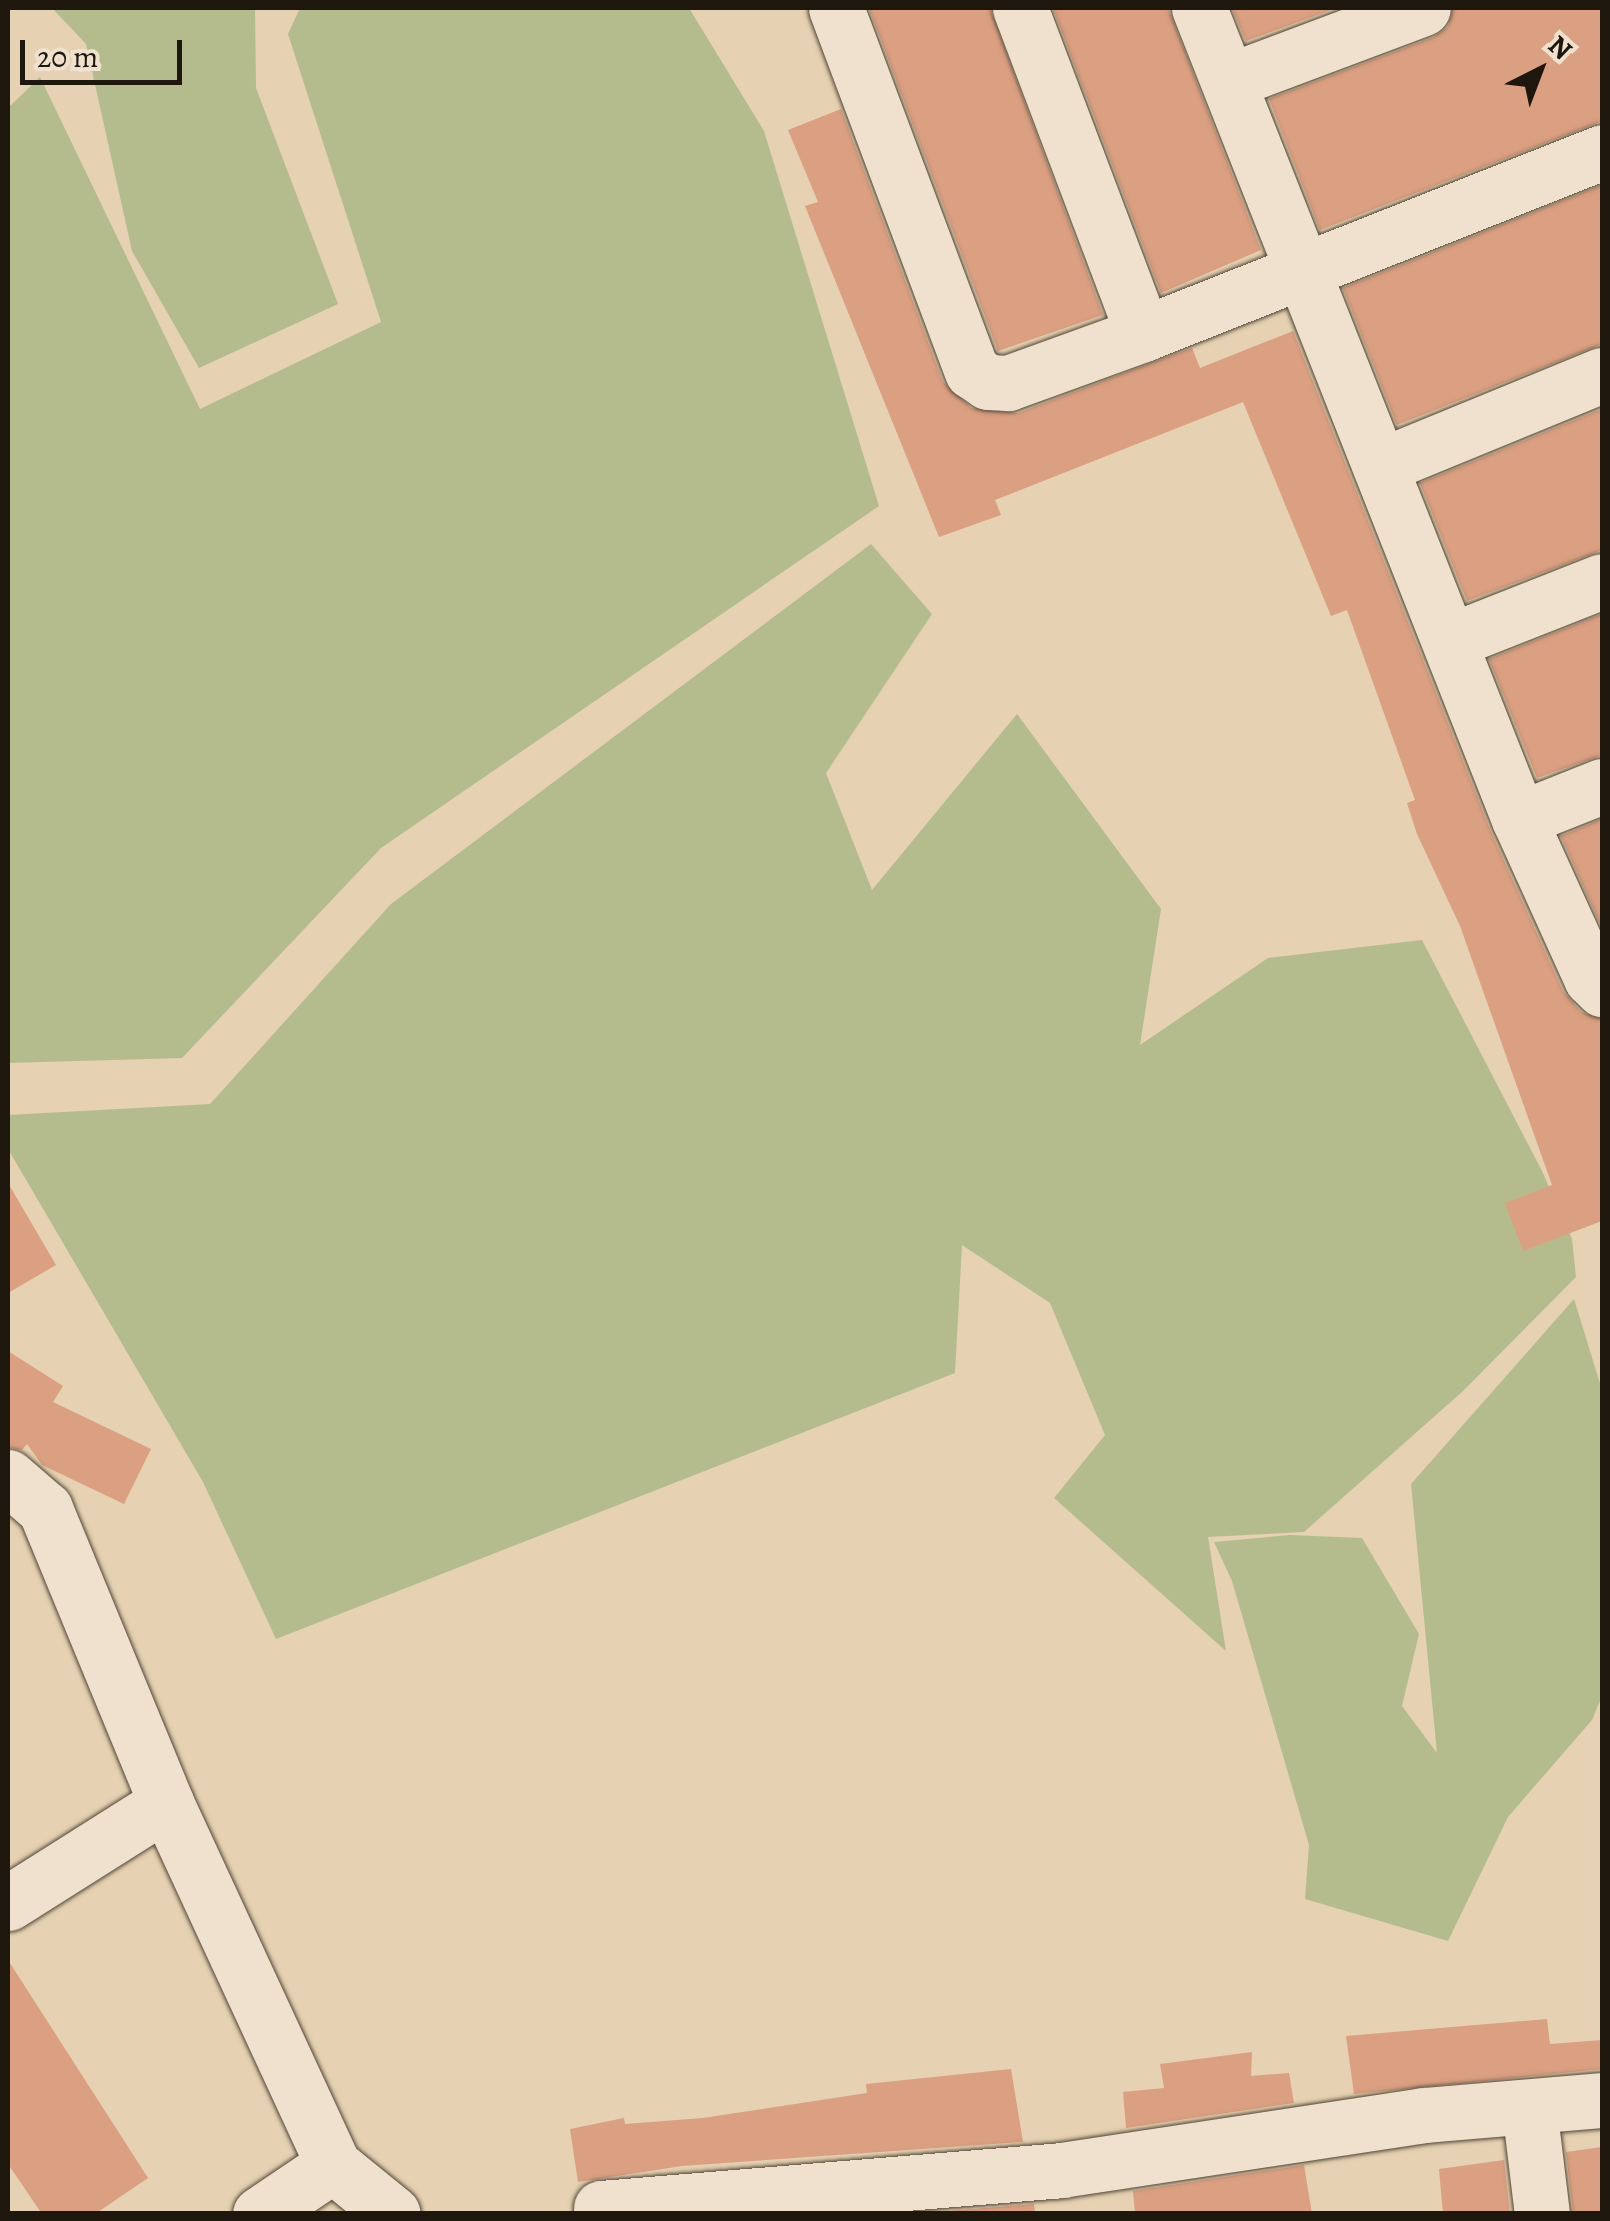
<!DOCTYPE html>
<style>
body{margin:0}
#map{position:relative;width:1610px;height:2221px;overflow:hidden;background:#e6d1b2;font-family:Alegreya,serif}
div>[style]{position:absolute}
.green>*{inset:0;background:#b4bc8d}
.building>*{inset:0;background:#db9f81}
.roads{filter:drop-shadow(0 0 2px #504637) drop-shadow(0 0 2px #504637)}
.minor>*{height:55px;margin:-27.5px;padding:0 27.5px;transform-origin:27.5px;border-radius:27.5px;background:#efe1cd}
span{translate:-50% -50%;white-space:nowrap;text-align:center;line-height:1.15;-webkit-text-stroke:8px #efe1cd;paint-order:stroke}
.frame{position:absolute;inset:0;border:10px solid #1e170e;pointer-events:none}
.north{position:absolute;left:1490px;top:20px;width:100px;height:100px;-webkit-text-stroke:8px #efe1cd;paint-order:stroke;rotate:42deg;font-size:28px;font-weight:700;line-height:40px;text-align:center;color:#1e170e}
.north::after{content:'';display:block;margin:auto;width:35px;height:45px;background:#1e170e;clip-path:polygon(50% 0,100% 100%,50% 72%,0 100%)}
.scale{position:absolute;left:20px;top:40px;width:162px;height:45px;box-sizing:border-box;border:5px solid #1e170e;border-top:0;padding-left:12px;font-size:30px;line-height:35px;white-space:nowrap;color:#1e170e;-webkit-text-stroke:8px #efe1cd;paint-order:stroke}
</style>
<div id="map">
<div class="green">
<i style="clip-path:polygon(52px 8px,255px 8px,256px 88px,338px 304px,199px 368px,132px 251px,86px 44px)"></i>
<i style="clip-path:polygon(300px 8px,689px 8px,764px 131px,879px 506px,381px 848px,182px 1058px,8px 1063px,8px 108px,40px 77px,200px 409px,381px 322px,288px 34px)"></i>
<i style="clip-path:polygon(871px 544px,932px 614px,826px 773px,872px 890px,1017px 714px,1161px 909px,1140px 1045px,1268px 958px,1422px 940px,1542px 1171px,1572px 1239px,1576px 1277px,1462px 1392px,1304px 1532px,1208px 1537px,1226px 1651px,1054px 1498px,1105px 1435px,1050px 1303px,962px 1245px,955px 1373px,276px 1639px,203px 1482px,8px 1149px,8px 1115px,210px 1104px,391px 904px)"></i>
<i style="clip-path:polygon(1574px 1299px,1602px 1390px,1602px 1696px,1592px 1720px,1508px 1817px,1448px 1941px,1305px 1899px,1309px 1845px,1232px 1581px,1214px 1542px,1290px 1535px,1362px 1538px,1419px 1634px,1402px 1706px,1437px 1753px,1411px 1484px)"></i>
</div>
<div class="building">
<i style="clip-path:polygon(869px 8px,990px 8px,1103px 315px,998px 351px)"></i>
<i style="clip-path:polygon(1053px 8px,1168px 8px,1261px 250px,1161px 293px)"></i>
<i style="clip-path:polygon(1232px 8px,1336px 8px,1246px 41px)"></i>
<i style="clip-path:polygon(1453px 8px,1602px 8px,1602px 121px,1320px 230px,1269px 99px,1434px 37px,1448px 27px)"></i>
<i style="clip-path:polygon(841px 109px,943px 382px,971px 408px,1018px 413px,1192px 348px,1200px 368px,1293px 331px,1491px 832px,1563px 991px,1581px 1012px,1602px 1019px,1602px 1221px,1523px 1251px,1505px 1203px,1552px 1185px,1460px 926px,1417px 834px,1407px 803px,1415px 800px,1347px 610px,1331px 616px,1243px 402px,995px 500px,1001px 515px,939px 537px,805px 206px,818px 202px,788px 130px)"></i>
<i style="clip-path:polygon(1602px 185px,1602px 344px,1397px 425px,1343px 288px)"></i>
<i style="clip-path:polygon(1602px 409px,1602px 550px,1467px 601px,1420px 483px)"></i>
<i style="clip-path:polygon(1602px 614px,1602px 755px,1537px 778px,1489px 659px)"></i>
<i style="clip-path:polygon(1602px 819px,1602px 928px,1561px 836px)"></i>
<i style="clip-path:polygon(8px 1183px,56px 1265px,8px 1293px)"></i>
<i style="clip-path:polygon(8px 1351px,63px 1386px,53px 1402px,151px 1449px,124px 1504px,42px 1465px,27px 1444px,22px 1450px,8px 1447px)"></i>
<i style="clip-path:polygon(8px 1960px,148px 2178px,95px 2214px,42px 2214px,8px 2164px)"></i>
<i style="clip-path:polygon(1547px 2019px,1550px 2044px,1602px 2040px,1602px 2069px,1354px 2094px,1346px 2036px)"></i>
<i style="clip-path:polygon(1252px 2052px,1251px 2076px,1289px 2073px,1294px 2103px,1126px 2128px,1123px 2092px,1164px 2088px,1160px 2064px)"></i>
<i style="clip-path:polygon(1011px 2069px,1023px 2142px,682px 2166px,578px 2182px,570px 2129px,624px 2118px,625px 2124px,703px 2118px,867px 2093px,866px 2084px)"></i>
<i style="clip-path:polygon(1602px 2147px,1602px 2214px,1573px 2214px,1566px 2152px)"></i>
<i style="clip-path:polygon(1504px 2160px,1510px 2214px,1443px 2214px,1439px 2169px)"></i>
<i style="clip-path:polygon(1304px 2165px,1312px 2214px,1135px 2214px,1133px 2191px)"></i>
<i style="clip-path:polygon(1034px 2204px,1035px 2214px,914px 2214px)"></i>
</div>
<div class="roads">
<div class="minor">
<i style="left:836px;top:8px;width:388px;rotate:69.5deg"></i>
<i style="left:972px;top:371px;width:19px;rotate:35deg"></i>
<i style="left:988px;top:382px;width:20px;rotate:3deg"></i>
<i style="left:1008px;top:383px;width:144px;rotate:-19.9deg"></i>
<i style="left:1143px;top:334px;width:494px;rotate:-21.6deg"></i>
<i style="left:1020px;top:8px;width:348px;rotate:69.3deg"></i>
<i style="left:1199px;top:8px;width:872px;rotate:68.47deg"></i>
<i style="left:1519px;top:819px;width:175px;rotate:65.6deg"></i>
<i style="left:1591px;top:978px;width:16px;rotate:45deg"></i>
<i style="left:1229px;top:81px;width:207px;rotate:-20.6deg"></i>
<i style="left:1380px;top:466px;width:240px;rotate:-22.3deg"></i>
<i style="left:1450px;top:641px;width:163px;rotate:-21.5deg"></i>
<i style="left:1519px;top:819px;width:89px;rotate:-21.7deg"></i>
<i style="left:8px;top:1477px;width:49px;rotate:40.9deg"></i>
<i style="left:45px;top:1509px;width:318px;rotate:67.6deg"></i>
<i style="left:166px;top:1803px;width:399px;rotate:65.2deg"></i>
<i style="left:333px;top:2165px;width:77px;rotate:39.2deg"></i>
<i style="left:8px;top:1903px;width:187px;rotate:-32.3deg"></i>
<i style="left:1529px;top:2107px;width:108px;rotate:83.1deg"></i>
<i style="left:601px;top:2208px;width:462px;rotate:-4.7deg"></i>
<i style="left:1061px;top:2170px;width:367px;rotate:-8.6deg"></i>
<i style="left:1424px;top:2115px;width:179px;rotate:-4.8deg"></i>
<i style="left:260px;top:2214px;width:88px;rotate:-33.9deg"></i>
</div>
</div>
<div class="frame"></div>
<div class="north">N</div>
<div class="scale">20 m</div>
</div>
